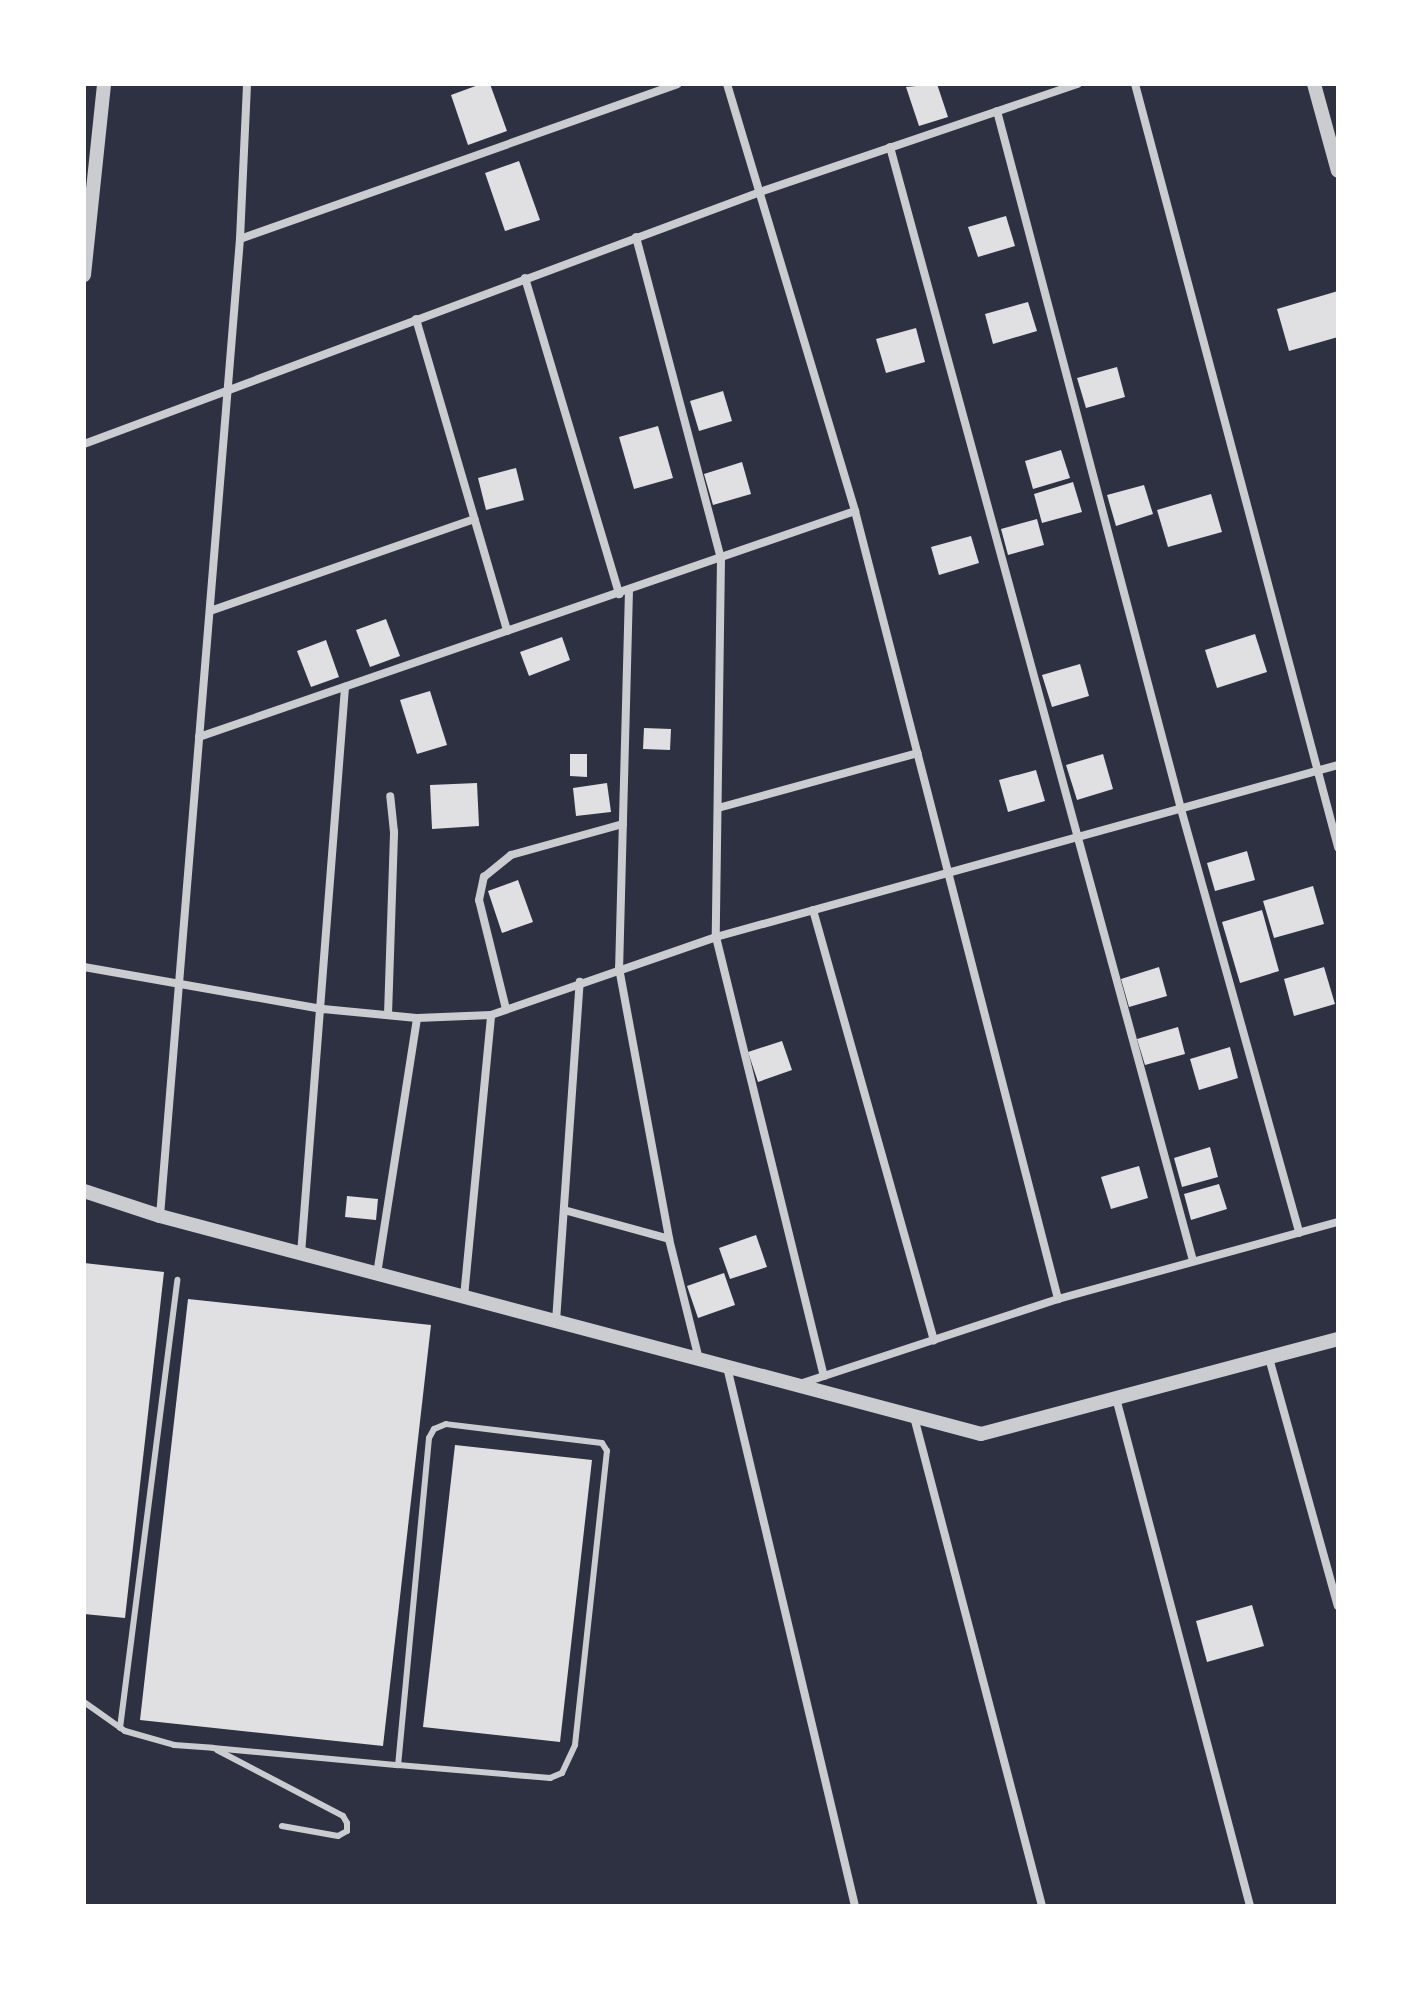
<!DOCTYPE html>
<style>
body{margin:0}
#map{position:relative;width:1422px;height:1990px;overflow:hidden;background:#2d3142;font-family:Rubik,sans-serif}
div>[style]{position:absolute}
.building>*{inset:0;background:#e0e0e3}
.service>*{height:6px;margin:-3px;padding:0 3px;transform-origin:3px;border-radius:3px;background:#caccd0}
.minor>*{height:8px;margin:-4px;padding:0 4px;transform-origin:4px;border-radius:4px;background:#caccd0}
.tertiary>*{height:14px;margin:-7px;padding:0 7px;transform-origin:7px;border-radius:7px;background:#caccd0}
span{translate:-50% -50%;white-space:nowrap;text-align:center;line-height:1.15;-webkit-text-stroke:6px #fff;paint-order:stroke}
.frame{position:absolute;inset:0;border:86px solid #fff;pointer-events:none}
</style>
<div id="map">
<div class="building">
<i style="clip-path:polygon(481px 84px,490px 84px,507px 131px,468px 145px,451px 95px)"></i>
<i style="clip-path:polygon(937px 84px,948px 117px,919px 126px,906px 87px)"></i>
<i style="clip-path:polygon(519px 161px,540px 220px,505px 231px,485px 173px)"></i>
<i style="clip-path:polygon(1006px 216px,1015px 246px,978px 257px,968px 227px)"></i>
<i style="clip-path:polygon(1338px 291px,1338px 337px,1289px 351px,1277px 309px)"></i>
<i style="clip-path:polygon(1028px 302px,1037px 331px,993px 344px,985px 314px)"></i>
<i style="clip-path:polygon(916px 328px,925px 362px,886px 373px,876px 339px)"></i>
<i style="clip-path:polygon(1117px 367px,1125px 397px,1086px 408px,1077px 378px)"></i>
<i style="clip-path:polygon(723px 391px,732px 421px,699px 431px,690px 401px)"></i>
<i style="clip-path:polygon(658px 426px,673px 478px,634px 489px,619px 437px)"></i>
<i style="clip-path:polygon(1061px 450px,1070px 478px,1033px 489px,1025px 461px)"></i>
<i style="clip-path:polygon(742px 462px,751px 494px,713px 505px,704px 474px)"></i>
<i style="clip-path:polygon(516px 468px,524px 500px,486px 510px,478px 478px)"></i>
<i style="clip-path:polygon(1073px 482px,1082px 512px,1042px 523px,1034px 494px)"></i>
<i style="clip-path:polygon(1144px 485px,1153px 514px,1116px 526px,1107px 495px)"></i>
<i style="clip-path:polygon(1211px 494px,1222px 532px,1168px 547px,1157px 510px)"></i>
<i style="clip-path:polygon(1037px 519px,1044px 545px,1008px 555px,1001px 529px)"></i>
<i style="clip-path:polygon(971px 536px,979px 563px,939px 575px,931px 547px)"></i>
<i style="clip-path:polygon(386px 619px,400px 656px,370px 667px,356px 630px)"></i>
<i style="clip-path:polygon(1255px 634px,1267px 672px,1217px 688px,1205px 650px)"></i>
<i style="clip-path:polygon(562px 637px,570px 660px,529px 676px,520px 652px)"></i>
<i style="clip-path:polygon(326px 640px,339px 677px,311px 687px,297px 651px)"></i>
<i style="clip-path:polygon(1080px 664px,1089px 696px,1052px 707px,1042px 675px)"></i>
<i style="clip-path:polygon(430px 691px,447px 745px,417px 754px,400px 700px)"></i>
<i style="clip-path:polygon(644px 728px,671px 729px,670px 750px,643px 749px)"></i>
<i style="clip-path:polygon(570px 754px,587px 754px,587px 777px,570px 776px)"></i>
<i style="clip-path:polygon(1103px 754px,1113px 789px,1077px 800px,1066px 765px)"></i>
<i style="clip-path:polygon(1036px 770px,1045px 801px,1008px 812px,999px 780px)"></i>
<i style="clip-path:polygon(477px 783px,479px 826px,432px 829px,430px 785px)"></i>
<i style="clip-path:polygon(607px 783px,611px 812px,576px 816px,573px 788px)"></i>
<i style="clip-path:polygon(1247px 851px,1255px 880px,1215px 891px,1207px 863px)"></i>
<i style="clip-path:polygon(518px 880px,533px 922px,502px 933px,488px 891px)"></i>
<i style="clip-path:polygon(1313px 886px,1324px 924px,1274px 938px,1263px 901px)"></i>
<i style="clip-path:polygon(1262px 910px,1279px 971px,1240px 983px,1222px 922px)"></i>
<i style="clip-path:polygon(1159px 967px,1167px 996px,1129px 1007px,1121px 979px)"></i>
<i style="clip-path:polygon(1324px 967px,1335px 1004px,1294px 1016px,1284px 979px)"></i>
<i style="clip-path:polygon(1178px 1027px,1185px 1054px,1145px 1065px,1137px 1039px)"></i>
<i style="clip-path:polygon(782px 1041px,792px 1070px,758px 1082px,748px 1052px)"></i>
<i style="clip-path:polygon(1230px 1047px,1238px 1078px,1199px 1090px,1190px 1059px)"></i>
<i style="clip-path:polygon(1210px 1147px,1218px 1177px,1182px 1187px,1174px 1158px)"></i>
<i style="clip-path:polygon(1139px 1166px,1148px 1198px,1111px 1209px,1101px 1177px)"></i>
<i style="clip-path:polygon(1219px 1184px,1227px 1209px,1191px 1220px,1184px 1194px)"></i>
<i style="clip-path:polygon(347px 1196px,378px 1199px,376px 1220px,345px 1217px)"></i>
<i style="clip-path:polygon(756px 1235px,767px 1267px,730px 1279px,719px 1248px)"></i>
<i style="clip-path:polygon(84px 1263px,164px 1272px,125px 1618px,84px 1614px)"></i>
<i style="clip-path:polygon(724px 1273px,735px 1305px,698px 1318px,687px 1286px)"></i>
<i style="clip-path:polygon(188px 1299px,431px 1325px,383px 1746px,140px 1720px)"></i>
<i style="clip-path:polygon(455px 1445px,592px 1460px,560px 1742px,423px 1727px)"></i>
<i style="clip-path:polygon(1252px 1605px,1264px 1646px,1207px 1662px,1196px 1621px)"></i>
</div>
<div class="service">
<i style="left:84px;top:1702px;width:50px;rotate:35.3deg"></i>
<i style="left:125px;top:1731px;width:51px;rotate:15.9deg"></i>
<i style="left:174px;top:1745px;width:39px;rotate:4deg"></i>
<i style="left:213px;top:1748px;width:186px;rotate:5.3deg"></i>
<i style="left:398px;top:1765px;width:153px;rotate:4.9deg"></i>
<i style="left:550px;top:1778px;width:13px;rotate:-23deg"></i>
<i style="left:562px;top:1773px;width:31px;rotate:-65deg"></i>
<i style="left:575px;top:1745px;width:296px;rotate:-83.8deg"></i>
<i style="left:607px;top:1451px;width:9px;rotate:-122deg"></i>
<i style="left:602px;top:1443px;width:157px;rotate:-173.1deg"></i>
<i style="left:446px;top:1424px;width:13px;rotate:157deg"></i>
<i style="left:434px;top:1429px;width:10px;rotate:119deg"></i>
<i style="left:429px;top:1438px;width:328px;rotate:95.4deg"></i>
<i style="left:120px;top:1728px;width:452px;rotate:-82.7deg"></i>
<i style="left:217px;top:1750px;width:142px;rotate:27.6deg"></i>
<i style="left:343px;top:1816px;width:8px;rotate:60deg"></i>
<i style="left:347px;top:1823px;width:8px;rotate:90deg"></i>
<i style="left:347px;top:1831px;width:10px;rotate:151deg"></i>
<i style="left:338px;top:1836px;width:57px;rotate:-169.9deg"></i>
</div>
<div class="minor">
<i style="left:727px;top:84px;width:446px;rotate:73.3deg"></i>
<i style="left:855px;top:511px;width:814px;rotate:75.55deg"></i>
<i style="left:1058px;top:1299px;width:272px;rotate:161.8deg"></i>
<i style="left:1135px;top:84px;width:790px;rotate:75.1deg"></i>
<i style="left:997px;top:111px;width:722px;rotate:75.23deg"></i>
<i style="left:1181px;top:809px;width:440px;rotate:74.4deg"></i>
<i style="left:890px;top:147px;width:1154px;rotate:74.78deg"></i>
<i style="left:636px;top:237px;width:332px;rotate:75.2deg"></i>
<i style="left:721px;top:558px;width:379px;rotate:90.8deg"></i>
<i style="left:716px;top:937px;width:452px;rotate:76.2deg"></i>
<i style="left:240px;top:239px;width:464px;rotate:-19.5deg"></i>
<i style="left:525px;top:278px;width:330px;rotate:73.4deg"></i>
<i style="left:416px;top:319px;width:325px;rotate:73.7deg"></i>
<i style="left:84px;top:444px;width:721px;rotate:-20.44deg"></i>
<i style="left:760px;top:192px;width:336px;rotate:-18.8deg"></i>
<i style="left:629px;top:590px;width:378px;rotate:91.5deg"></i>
<i style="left:619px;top:968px;width:276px;rotate:79.5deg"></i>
<i style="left:669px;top:1239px;width:124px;rotate:76deg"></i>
<i style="left:210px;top:611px;width:280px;rotate:-19.2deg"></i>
<i style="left:199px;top:737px;width:694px;rotate:-19.01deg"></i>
<i style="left:718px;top:808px;width:207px;rotate:-15.4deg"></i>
<i style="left:813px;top:910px;width:447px;rotate:74.3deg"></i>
<i style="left:84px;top:967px;width:243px;rotate:10deg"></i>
<i style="left:323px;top:1009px;width:94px;rotate:5.5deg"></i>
<i style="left:417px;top:1018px;width:74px;rotate:-2.3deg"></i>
<i style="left:491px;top:1015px;width:238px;rotate:-19.1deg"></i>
<i style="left:716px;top:937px;width:645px;rotate:-15.46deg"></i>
<i style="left:506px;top:1009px;width:112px;rotate:-103.9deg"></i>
<i style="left:479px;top:900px;width:24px;rotate:-78deg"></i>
<i style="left:484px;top:877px;width:35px;rotate:-39deg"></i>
<i style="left:511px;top:855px;width:116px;rotate:-15.5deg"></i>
<i style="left:388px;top:1015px;width:183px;rotate:-88.1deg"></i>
<i style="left:394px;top:832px;width:36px;rotate:-96deg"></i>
<i style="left:564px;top:1210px;width:109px;rotate:15.4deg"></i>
<i style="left:160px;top:1216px;width:980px;rotate:-85.32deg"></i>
<i style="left:240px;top:239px;width:155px;rotate:-87.4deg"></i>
<i style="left:301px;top:1254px;width:569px;rotate:-85.56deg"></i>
<i style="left:377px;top:1274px;width:259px;rotate:-81.1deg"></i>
<i style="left:464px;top:1297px;width:283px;rotate:-84.5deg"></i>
<i style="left:1058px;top:1299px;width:290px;rotate:-15.4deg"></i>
<i style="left:556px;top:1321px;width:340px;rotate:-86deg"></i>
<i style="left:1269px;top:1358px;width:257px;rotate:74.5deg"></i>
<i style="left:727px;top:1367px;width:554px;rotate:76.64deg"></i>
<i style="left:1116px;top:1398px;width:525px;rotate:75.22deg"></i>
<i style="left:914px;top:1417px;width:505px;rotate:75.33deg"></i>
</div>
<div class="tertiary">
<i style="left:1314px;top:84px;width:90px;rotate:74.6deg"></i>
<i style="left:84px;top:275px;width:192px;rotate:-84deg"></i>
<i style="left:84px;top:1191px;width:80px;rotate:18.2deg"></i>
<i style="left:160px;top:1216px;width:849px;rotate:14.87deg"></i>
<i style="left:981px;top:1434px;width:369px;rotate:-14.9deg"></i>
</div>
<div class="frame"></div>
</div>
